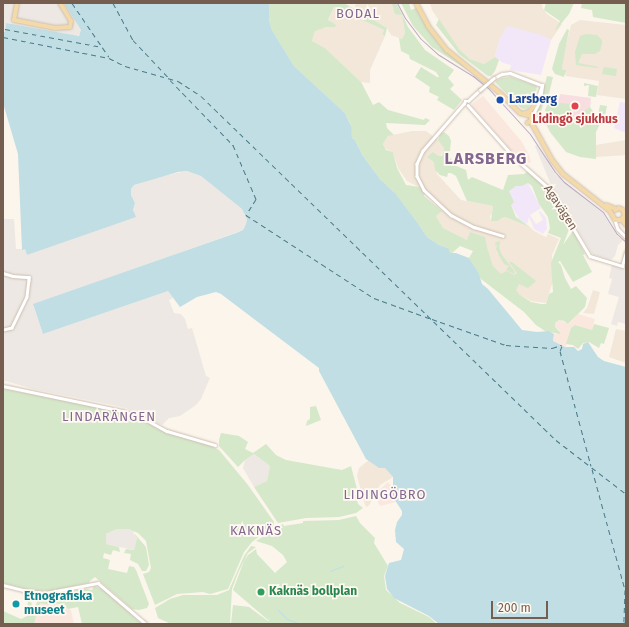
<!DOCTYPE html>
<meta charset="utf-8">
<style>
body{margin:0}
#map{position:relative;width:629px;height:627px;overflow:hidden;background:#fbf5eb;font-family:"Fira Sans",sans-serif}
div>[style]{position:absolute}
.residential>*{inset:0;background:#f2e7d9}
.commercial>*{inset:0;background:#fae8df}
.industrial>*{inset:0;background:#ede8e3}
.education>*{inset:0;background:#f2e7f8}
.medical>*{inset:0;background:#f8dee1}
.green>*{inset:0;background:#d5e8c9}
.water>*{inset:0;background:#c0dee4}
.stream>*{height:1px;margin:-0.5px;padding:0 0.5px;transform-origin:0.5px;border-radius:0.5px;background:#c0dee4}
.ferry>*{height:1px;margin-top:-0.5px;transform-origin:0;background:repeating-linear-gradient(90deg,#4a7a85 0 5px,transparent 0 9px)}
.roads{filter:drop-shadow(0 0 1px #cdbeb1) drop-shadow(0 0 1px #cdbeb1)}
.minor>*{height:2.5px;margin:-1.25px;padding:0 1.25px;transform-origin:1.25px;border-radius:1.25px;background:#fff}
.major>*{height:4px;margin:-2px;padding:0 2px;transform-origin:2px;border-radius:2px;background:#f4daa9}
.tram>*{height:1px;margin:-0.5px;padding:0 0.5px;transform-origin:0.5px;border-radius:0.5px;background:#b9a9c5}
.bridges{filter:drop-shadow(0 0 1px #cdbeb1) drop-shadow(0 0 1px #cdbeb1)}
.minor-bridge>*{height:2.5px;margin:-1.25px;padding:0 1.25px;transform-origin:1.25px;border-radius:1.25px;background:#fff}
.dots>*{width:11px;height:11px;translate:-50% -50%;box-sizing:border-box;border:2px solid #fef9f1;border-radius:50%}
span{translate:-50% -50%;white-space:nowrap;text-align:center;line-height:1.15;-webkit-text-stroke:3.5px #fef9f1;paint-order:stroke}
.transit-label{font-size:12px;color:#164399;font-weight:700}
.left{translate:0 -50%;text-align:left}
.health-label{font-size:12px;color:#be3a42;font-weight:700}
.street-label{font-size:12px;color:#755d4f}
.leisure-label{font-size:12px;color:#27864d;font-weight:700}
.culture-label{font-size:12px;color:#0d838f;font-weight:700}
.neighbourhood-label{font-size:13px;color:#836790;letter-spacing:1px}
.district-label{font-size:16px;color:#836790;font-weight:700;letter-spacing:1px}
.frame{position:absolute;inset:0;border:4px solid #755d4f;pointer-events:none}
.scale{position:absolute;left:491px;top:601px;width:57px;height:18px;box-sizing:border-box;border:2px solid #755d4f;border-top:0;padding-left:5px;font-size:12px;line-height:14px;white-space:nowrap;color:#755d4f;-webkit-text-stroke:3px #fef9f1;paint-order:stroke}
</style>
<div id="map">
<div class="residential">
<i style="clip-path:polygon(356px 3px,392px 4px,402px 14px,405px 33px,402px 39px,391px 35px,387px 28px,354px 10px)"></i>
<i style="clip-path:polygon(430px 3px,542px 3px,542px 7px,547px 14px,562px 24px,551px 40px,537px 34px,500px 38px,495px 57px,484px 64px,470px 59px,459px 49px,432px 10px)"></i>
<i style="clip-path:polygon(334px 7px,384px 30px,382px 34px,385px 36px,370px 70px,370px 83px,361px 82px,325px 48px,312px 41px,315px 31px,328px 21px)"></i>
<i style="clip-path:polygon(580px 20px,626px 25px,626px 99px,597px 95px,599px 81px,566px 76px,562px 67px,562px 61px,571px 25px)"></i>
<i style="clip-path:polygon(412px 131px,426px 131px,441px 142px,444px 148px,436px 168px,437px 174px,461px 200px,493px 206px,492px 215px,491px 214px,490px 217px,491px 221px,502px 219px,505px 217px,530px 227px,534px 231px,546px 237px,548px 234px,559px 239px,552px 255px,553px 281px,546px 303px,531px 301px,519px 294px,493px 266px,485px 242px,467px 240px,443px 228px,436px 216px,442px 210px,419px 187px,407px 181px,398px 168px,393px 152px,386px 149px,383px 144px,388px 136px)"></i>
<i style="clip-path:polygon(626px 140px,626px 155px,596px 157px,596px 145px)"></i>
<i style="clip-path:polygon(593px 290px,600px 292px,594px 314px,583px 313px,587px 308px)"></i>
<i style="clip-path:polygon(616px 329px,626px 331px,626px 363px,609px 357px)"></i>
<i style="clip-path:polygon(369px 460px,375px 465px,385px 468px,393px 477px,380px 485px,370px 504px,367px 507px,365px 505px,357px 476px,359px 468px)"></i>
</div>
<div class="commercial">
<i style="clip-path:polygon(483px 96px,522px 142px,529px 155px,531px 163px,521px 161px,473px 107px,472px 104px)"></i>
<i style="clip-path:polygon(578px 314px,595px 319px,592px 330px,576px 325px,571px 328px,568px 343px,565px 347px,553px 341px,554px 334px,559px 334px,561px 332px,555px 327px,555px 323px,559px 320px,569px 324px)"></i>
<i style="clip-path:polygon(388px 482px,392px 487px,393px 497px,396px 502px,380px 506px,375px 497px,378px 491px)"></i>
<i style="clip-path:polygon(51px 602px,71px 610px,74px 624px,34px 624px,40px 603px)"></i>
</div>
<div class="industrial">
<i style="clip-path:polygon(3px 3px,64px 3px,81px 30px,81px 33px,77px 36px,6px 23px,5px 32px,3px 32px)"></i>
<i style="clip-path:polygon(537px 145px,555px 174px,603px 213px,617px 236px,623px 240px,618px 245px,615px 256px,611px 260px,594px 255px,591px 252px,551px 185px,535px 146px)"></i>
<i style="clip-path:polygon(187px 171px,201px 176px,242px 209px,247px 219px,246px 224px,243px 230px,33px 305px,43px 334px,168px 291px,173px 298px,169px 300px,174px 313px,181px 314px,185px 319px,188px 329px,192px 328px,206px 376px,210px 378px,201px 399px,196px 405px,180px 416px,169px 418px,162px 425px,126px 408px,113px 405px,33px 389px,6px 381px,3px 382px,3px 219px,14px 219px,16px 249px,25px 249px,27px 255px,135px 216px,133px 210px,135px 203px,131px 195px,131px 189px,134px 185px,154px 178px)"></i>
<i style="clip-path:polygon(612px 265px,626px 269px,626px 324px,618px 322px,617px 326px,611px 324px,619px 297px,608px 294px,612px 279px,609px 278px)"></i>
<i style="clip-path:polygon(254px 454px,270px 466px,267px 481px,254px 487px,243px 468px,245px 460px)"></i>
<i style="clip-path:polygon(117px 529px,129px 529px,134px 531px,133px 533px,137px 538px,134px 550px,106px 544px,106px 534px)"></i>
</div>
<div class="education">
<i style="clip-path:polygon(507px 26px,542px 35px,551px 40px,541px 75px,510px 70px,511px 65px,503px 63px,495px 57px,500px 38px)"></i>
<i style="clip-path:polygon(620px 102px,626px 103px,626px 133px,614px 128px)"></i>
<i style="clip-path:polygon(528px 183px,541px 208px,530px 215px,536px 224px,543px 220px,539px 212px,540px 211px,546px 218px,547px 229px,543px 234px,534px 229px,529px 217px,527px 224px,519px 219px,511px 205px,509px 190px,516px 186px,522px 186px)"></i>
</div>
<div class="medical">
<i style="clip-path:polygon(560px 94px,591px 98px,590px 108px,584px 122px,568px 120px,558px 103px)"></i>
</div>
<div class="green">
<i style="clip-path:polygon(269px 3px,344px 3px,387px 28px,385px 36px,382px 34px,384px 30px,334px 7px,328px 20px,336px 25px,335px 27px,326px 27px,315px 31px,312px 41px,325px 48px,361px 82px,373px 105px,379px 102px,388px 110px,424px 120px,425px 118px,430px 120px,425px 125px,386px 123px,387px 128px,394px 135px,388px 136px,383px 144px,386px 150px,393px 152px,397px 168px,406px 185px,420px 187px,425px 193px,424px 196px,442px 211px,436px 216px,443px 228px,467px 240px,470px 232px,485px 237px,487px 247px,493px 266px,501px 274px,506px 271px,514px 275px,517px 273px,509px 262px,512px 262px,536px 281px,528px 288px,519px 284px,516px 290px,519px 294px,531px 302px,541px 304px,546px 304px,549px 294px,553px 292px,551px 263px,561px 238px,548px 233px,550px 228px,548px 217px,539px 204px,532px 186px,528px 183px,522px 186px,516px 186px,509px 191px,514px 202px,511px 205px,516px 217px,530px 227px,505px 217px,497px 221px,491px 221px,493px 206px,467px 201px,456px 176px,451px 173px,448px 173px,447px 177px,440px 175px,435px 170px,434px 162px,427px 157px,433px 152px,438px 156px,442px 156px,444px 148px,438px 140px,441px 133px,444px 132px,449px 136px,451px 141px,450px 151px,448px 154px,454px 165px,466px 170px,468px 180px,472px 177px,503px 190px,508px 175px,524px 174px,527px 172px,549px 190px,560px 212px,570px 227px,563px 245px,573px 231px,585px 254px,583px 255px,592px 272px,573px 282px,560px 261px,558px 262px,561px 265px,565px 278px,571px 289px,576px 286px,587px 298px,585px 307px,568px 324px,564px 321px,559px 320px,555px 323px,555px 327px,561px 333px,559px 334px,545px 331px,536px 325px,524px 312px,481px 279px,469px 258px,473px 251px,460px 246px,451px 254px,448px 252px,448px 248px,439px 245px,427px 237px,417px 222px,393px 191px,380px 179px,363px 156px,355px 140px,352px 138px,350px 123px,345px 113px,294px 66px,272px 30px,269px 20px)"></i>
<i style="clip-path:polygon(389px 3px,396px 3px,402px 14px,408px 27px,425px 50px,454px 70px,448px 78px,454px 85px,450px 89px,462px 100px,454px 110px,437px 100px,439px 97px,429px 92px,430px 87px,415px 77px,421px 67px,437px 77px,439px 77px,436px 72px,410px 59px,409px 55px,401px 51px,399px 38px,402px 39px,405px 33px,402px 15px,395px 14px,392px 4px)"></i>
<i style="clip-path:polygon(401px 3px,409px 3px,411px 10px,416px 8px,427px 28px,441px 47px,474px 74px,432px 47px,413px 26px)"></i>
<i style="clip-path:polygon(546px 3px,574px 3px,569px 14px,556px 30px,554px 30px,555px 30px,560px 21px,544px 10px)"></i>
<i style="clip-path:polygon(582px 3px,626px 3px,626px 23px,593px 17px,592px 10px,581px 8px)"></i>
<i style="clip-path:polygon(439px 19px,459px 49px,470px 59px,484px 64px,495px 57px,499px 60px,495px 71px,491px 76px,488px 76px,459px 54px,436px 25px)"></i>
<i style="clip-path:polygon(567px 29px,569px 30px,562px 67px,563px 70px,566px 70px,564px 77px,555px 74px,552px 69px,559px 44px)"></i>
<i style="clip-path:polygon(586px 34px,597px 35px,602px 40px,602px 44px,600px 51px,595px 54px,582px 54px,578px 63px,599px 67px,597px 68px,576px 65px,575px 52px,580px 36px)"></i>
<i style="clip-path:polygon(604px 67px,617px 69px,616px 76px,602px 74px)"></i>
<i style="clip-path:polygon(547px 76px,553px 77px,549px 94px,546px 95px,539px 118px,535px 118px,533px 116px,541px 100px)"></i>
<i style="clip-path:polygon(511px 77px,537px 86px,535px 97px,528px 108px,524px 109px,521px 108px,495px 82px,501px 78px)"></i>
<i style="clip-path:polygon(584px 83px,598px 86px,596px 97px,588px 96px,589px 85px,584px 86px)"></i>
<i style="clip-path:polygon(549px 102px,572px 104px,570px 118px,582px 120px,584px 111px,590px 107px,594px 113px,593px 121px,597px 121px,600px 105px,607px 106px,603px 125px,600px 124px,596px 132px,596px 159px,580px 157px,566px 152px,550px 132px,545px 122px,545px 110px)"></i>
<i style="clip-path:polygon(500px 241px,499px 248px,502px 255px,515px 272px,514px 274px,506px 270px,509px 266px,504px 264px,498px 254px,499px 254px,496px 249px,498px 244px,496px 246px,495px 245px,496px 242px)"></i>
<i style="clip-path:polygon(594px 324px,609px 328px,604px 344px,601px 343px,599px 348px,589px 342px,583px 343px,578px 349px,573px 345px,566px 344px,571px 328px,575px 325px,592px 330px)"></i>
<i style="clip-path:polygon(3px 389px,117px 410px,138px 418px,167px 433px,211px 446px,219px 450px,248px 485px,274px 522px,273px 526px,252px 542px,244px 552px,228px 589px,210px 594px,203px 592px,177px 594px,155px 605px,143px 574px,149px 572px,151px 568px,146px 541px,138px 533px,129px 529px,117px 529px,106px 534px,106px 544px,119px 547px,120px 552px,113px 550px,111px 555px,104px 553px,103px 558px,110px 560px,108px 569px,127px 573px,129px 566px,134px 567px,136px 570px,149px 604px,147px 608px,139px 610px,132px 609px,95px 577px,90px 581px,89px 583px,49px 591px,31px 590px,3px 583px)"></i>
<i style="clip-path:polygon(316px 406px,321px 420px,306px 426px,307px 421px,310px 419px,310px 407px)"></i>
<i style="clip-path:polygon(221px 433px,239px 436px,248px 442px,245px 449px,253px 453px,266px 444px,276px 455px,286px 460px,342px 470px,351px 466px,357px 489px,354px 490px,358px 504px,363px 508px,356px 513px,339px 517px,306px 518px,278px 523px,254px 487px,267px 481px,270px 466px,254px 454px,245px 460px,238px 467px,219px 446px,219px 440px)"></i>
<i style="clip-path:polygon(356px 516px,360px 523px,375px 538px,374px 543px,388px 566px,384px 576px,386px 590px,400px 603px,429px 617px,437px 624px,231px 624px,233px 605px,249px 607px,268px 621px,271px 617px,268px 620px,233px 590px,244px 561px,248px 555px,256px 549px,257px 554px,275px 573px,287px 562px,283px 555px,272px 546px,256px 541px,283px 524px,284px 526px,303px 523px,303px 521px,339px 520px)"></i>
<i style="clip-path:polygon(133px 532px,146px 547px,149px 565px,146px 571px,142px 571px,138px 564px,130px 560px,131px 554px,124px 553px,126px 549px,134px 550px,137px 538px)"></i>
<i style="clip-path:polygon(251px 546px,256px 547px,248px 553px,238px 573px,232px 589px,230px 624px,171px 624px,158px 618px,155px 608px,170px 599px,183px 595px,217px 595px,229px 590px,244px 556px)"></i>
<i style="clip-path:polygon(94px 586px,103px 589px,142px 624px,82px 624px,78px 607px,68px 609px,65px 606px,51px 602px,47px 604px,40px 603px,34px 624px,3px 624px,3px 611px,21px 619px,27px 616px,28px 600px,31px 601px,32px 606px,35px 607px,37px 602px,34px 594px,53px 594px,52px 599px,59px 601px,62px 600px,63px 593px,86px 589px,92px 590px)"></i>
</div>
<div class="water">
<i style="clip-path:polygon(64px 3px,269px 3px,269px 20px,272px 30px,294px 66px,345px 113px,351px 126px,352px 138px,355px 140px,363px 156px,380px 179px,395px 193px,417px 222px,427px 237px,439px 245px,448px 248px,450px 253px,456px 253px,469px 258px,479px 274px,482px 284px,488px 289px,522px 330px,537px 332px,549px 331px,554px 334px,553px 341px,565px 347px,574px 347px,578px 351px,582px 349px,583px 344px,588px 342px,598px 357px,604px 361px,626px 367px,626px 624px,439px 624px,429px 616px,394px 598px,387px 589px,385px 576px,389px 563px,401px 560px,404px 549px,396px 542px,395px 530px,397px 522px,402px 515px,402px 511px,393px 497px,393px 477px,385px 468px,379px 468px,366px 459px,319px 371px,319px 368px,221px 294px,216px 292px,197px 297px,180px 307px,168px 291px,43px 334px,33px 304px,236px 233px,243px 230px,246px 224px,247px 219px,242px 209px,201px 176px,187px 171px,178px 172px,134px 185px,131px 189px,131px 195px,135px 203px,133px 210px,136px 217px,27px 255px,25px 249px,22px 250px,18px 154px,3px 103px,3px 32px,5px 32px,6px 23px,79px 36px,81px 30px)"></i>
</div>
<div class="stream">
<i style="left:330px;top:571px;width:14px;rotate:-21deg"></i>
<i style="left:278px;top:610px;width:13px;rotate:45deg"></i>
<i style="left:287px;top:619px;width:15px;rotate:20deg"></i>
</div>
<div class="ferry">
<i style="left:72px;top:3px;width:65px;rotate:55.6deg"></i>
<i style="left:113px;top:3px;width:42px;rotate:61.6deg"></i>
<i style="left:133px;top:40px;width:51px;rotate:46.6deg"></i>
<i style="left:5px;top:29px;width:99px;rotate:10.5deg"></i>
<i style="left:3px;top:37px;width:108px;rotate:11.2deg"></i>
<i style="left:109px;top:58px;width:18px;rotate:27deg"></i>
<i style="left:125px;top:66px;width:55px;rotate:15.8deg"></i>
<i style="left:178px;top:81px;width:27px;rotate:33deg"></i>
<i style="left:201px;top:96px;width:494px;rotate:44.1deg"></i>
<i style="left:556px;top:440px;width:88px;rotate:37.6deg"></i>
<i style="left:170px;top:80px;width:91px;rotate:45.9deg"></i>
<i style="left:233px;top:145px;width:59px;rotate:66.9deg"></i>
<i style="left:256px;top:199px;width:19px;rotate:122deg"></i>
<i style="left:246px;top:215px;width:153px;rotate:33deg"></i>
<i style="left:374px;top:298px;width:59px;rotate:20deg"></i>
<i style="left:432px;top:319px;width:78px;rotate:19.4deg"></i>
<i style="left:506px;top:345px;width:46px;rotate:3.7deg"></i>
<i style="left:552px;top:348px;width:10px;rotate:-17deg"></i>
<i style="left:562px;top:346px;width:5px;rotate:112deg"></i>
<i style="left:560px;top:351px;width:119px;rotate:74.9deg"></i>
<i style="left:592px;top:469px;width:125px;rotate:74.7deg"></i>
<i style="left:625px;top:590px;width:34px;rotate:92deg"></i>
</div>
<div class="roads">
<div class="minor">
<i style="left:494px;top:78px;width:9px;rotate:-27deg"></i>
<i style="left:502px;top:74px;width:8px;rotate:-7deg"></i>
<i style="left:510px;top:73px;width:34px;rotate:21deg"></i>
<i style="left:468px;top:101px;width:16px;rotate:-43deg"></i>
<i style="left:464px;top:104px;width:62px;rotate:131.1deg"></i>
<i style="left:423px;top:151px;width:14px;rotate:115deg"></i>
<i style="left:417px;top:164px;width:12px;rotate:90deg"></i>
<i style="left:417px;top:176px;width:16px;rotate:63deg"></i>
<i style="left:424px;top:190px;width:37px;rotate:43deg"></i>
<i style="left:451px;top:215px;width:26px;rotate:28deg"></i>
<i style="left:474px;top:227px;width:30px;rotate:17deg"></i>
<i style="left:464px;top:104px;width:3px;rotate:-72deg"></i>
<i style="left:465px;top:101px;width:3px"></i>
<i style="left:468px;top:105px;width:72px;rotate:48.4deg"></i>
<i style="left:516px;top:159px;width:45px;rotate:41.4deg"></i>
<i style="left:550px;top:189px;width:78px;rotate:59.2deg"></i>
<i style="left:590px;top:256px;width:34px;rotate:17deg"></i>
<i style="left:622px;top:266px;width:15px;rotate:-74deg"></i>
<i style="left:535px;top:105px;width:20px;rotate:-70deg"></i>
<i style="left:532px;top:116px;width:18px;rotate:-63deg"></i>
<i style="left:540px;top:100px;width:15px;rotate:-82deg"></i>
<i style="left:615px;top:220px;width:9px;rotate:72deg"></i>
<i style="left:618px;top:229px;width:11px;rotate:45deg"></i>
<i style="left:3px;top:273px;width:10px;rotate:17deg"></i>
<i style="left:13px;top:276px;width:16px;rotate:4deg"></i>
<i style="left:29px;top:277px;width:3px;rotate:90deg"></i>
<i style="left:29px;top:280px;width:17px;rotate:97deg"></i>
<i style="left:27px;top:297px;width:34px;rotate:116deg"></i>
<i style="left:12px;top:328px;width:9px;rotate:167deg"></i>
<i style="left:3px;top:386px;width:123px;rotate:11.8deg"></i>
<i style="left:123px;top:411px;width:23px;rotate:20deg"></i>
<i style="left:145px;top:419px;width:25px;rotate:29deg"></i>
<i style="left:167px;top:431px;width:50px;rotate:16.3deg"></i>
<i style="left:3px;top:585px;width:25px;rotate:14deg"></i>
<i style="left:27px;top:591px;width:18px;rotate:6deg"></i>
<i style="left:45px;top:593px;width:54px;rotate:-10.7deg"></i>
<i style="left:98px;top:583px;width:63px;rotate:40.5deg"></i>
</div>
<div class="major">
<i style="left:17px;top:3px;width:17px;rotate:100deg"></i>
<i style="left:14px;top:20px;width:42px;rotate:11deg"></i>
<i style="left:55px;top:28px;width:15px;rotate:-4deg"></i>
<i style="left:70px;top:27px;width:6px;rotate:-81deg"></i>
<i style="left:71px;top:21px;width:21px;rotate:-121deg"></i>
<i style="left:416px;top:3px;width:26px;rotate:62deg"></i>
<i style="left:428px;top:26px;width:31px;rotate:52deg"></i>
<i style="left:447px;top:50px;width:68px;rotate:39.1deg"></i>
<i style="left:500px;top:93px;width:28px;rotate:45deg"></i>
<i style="left:520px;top:113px;width:11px;rotate:15deg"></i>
<i style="left:531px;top:116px;width:5px;rotate:90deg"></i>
<i style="left:531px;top:121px;width:4px;rotate:153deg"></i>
<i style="left:525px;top:113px;width:4px;rotate:-14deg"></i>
<i style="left:529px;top:112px;width:9px;rotate:-49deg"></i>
<i style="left:531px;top:122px;width:43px;rotate:61.1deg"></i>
<i style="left:552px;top:160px;width:18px;rotate:52deg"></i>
<i style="left:563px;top:174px;width:60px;rotate:38.2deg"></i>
<i style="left:610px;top:211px;width:10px;rotate:61deg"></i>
<i style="left:615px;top:220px;width:6px"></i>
<i style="left:621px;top:220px;width:4px;rotate:-45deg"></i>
<i style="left:606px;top:205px;width:11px;rotate:22deg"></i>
<i style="left:615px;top:210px;width:4px;rotate:-27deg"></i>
<i style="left:619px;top:208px;width:4px;rotate:27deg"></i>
<i style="left:623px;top:210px;width:10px;rotate:73deg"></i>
<i style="left:622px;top:220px;width:6px;rotate:51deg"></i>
</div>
</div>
<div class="tram">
<i style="left:397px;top:3px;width:17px;rotate:62deg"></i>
<i style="left:405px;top:18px;width:26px;rotate:53deg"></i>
<i style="left:421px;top:39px;width:24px;rotate:42deg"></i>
<i style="left:439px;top:55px;width:40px;rotate:32deg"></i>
<i style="left:473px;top:76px;width:19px;rotate:39deg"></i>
<i style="left:488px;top:88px;width:62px;rotate:47.6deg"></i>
<i style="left:530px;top:134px;width:45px;rotate:56.7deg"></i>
<i style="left:555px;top:172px;width:13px;rotate:48deg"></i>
<i style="left:564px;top:182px;width:49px;rotate:37.6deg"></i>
<i style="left:603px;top:212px;width:26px;rotate:58deg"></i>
<i style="left:617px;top:234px;width:12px;rotate:42deg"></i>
</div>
<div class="bridges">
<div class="minor-bridge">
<i style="left:480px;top:90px;width:18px;rotate:-41deg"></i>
</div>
</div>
<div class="dots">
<i style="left:500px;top:100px;background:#1a4fb4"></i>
<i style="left:575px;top:106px;background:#e0444e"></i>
<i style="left:261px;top:592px;background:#2e9e5b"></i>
<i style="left:16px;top:604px;background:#0f9aa8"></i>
</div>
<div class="transit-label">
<span class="left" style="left:509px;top:100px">Larsberg</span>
</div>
<div class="health-label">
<span style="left:575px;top:120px">Lidingö sjukhus</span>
</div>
<div class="street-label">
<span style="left:560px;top:208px;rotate:57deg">Agavägen</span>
</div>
<div class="leisure-label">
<span class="left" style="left:269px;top:592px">Kaknäs bollplan</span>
</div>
<div class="culture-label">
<span class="left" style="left:24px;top:604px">Etnografiska<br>museet</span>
</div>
<div class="neighbourhood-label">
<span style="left:358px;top:14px">BODAL</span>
<span style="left:109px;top:417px">LINDARÄNGEN</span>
<span style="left:385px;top:495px">LIDINGÖBRO</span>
<span style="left:256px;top:531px">KAKNÄS</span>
</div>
<div class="district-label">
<span style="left:486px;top:159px">LARSBERG</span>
</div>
<div class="frame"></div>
<div class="scale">200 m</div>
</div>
